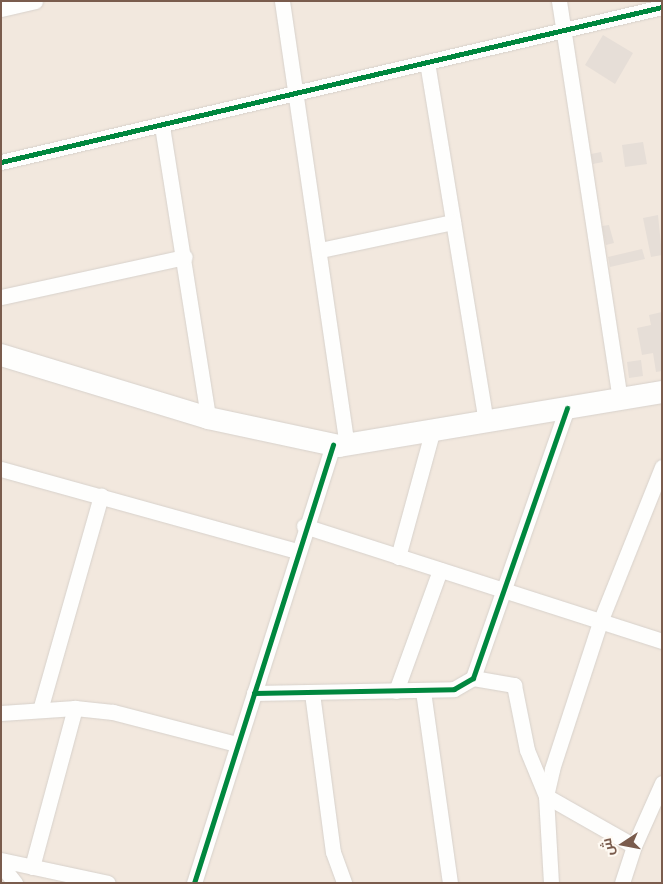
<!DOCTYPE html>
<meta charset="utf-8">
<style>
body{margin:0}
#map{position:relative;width:663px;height:884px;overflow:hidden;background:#f9f5f0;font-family:"Sofia Sans Condensed",Cairo,sans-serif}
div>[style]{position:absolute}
.residential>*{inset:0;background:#f2e8de}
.building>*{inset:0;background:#e6ded7}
.roads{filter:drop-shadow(0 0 1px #d7d1cb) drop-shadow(0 0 1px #d7d1cb)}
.minor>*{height:15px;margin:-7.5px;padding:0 7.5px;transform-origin:7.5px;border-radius:7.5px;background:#fefefd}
.secondary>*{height:22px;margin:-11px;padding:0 11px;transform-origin:11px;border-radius:11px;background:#fefefd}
.cycleway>*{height:5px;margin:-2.5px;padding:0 2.5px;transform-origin:2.5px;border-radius:2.5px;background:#00873e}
span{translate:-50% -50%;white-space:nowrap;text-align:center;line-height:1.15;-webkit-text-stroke:4.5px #fffaf3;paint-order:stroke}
.frame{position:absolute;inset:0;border:2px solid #7a5c4d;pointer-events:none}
.north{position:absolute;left:598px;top:819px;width:50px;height:50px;-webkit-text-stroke:4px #fffaf3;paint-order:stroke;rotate:259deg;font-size:14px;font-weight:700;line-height:20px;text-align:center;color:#7a5c4d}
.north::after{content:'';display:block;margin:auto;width:18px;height:22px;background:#7a5c4d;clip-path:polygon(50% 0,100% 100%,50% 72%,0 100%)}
</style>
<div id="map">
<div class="residential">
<i style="clip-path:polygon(1px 1px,662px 1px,662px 883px,1px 883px)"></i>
</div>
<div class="building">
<i style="clip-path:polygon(603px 35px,633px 53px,615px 84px,585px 65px)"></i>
<i style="clip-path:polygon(643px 142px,647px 164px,625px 167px,622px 145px)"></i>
<i style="clip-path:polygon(601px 152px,603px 162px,593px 164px,591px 154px)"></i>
<i style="clip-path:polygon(658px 215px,662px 255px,651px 257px,643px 218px)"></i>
<i style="clip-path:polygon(609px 225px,614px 243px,606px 245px,602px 226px)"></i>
<i style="clip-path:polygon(642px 249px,645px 259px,610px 267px,608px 257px)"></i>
<i style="clip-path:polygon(662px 312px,662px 371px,656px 372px,653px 353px,642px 355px,637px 328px,651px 325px,649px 315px)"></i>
<i style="clip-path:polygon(641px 360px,643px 376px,629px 378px,627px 362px)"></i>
</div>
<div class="roads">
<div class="minor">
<i style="left:282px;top:1px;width:450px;rotate:81.7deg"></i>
<i style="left:559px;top:1px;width:403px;rotate:81.3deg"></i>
<i style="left:1px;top:9px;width:35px;rotate:-13deg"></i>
<i style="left:427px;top:62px;width:366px;rotate:80.7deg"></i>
<i style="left:162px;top:126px;width:296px;rotate:81deg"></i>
<i style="left:1px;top:162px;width:679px;rotate:-13.2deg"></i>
<i style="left:320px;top:250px;width:136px;rotate:-11.9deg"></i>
<i style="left:1px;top:297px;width:188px;rotate:-12.3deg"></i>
<i style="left:1px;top:469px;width:307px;rotate:15.5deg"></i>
<i style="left:304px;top:526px;width:376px;rotate:17.8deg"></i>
<i style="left:398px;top:557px;width:129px;rotate:-74.7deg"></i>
<i style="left:473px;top:678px;width:42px;rotate:9.7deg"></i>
<i style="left:514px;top:685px;width:66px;rotate:78.7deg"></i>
<i style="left:527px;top:750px;width:50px;rotate:67.6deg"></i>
<i style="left:546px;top:796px;width:101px;rotate:29.6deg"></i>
<i style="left:634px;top:846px;width:39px;rotate:108deg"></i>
<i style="left:396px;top:691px;width:129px;rotate:-70deg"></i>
<i style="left:423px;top:691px;width:194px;rotate:82deg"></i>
<i style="left:254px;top:693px;width:200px;rotate:-1.1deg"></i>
<i style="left:454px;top:689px;width:22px;rotate:-30deg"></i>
<i style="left:473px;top:678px;width:286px;rotate:-70.8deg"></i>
<i style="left:312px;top:693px;width:160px;rotate:82.5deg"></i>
<i style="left:333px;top:852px;width:33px;rotate:70deg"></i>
<i style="left:40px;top:710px;width:223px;rotate:-74.1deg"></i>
<i style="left:1px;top:713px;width:74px;rotate:-3.9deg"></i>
<i style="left:75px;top:708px;width:38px;rotate:6deg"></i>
<i style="left:113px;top:712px;width:128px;rotate:14.5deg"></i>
<i style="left:634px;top:846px;width:69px;rotate:-66deg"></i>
<i style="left:1px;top:860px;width:109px;rotate:12.1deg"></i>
<i style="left:1px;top:865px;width:23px;rotate:52deg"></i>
<i style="left:32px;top:867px;width:165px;rotate:-74.9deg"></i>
<i style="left:194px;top:883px;width:460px;rotate:-72.4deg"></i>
<i style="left:551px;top:883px;width:87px;rotate:-93.3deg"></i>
<i style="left:546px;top:796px;width:28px;rotate:-77deg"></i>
<i style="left:552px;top:769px;width:155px;rotate:-71.9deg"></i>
<i style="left:600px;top:622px;width:167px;rotate:-68.2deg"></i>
</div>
<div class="secondary">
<i style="left:1px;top:355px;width:216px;rotate:16.9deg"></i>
<i style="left:208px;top:418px;width:134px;rotate:12.1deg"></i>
<i style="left:339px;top:446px;width:327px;rotate:-9.5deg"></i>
</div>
</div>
<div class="cycleway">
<i style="left:1px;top:162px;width:679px;rotate:-13.2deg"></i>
<i style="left:254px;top:693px;width:200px;rotate:-1.1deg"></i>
<i style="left:454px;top:689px;width:22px;rotate:-30deg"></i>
<i style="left:473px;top:678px;width:286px;rotate:-70.8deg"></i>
<i style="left:194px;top:883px;width:460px;rotate:-72.4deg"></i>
</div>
<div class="frame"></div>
<div class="north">ش</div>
</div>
